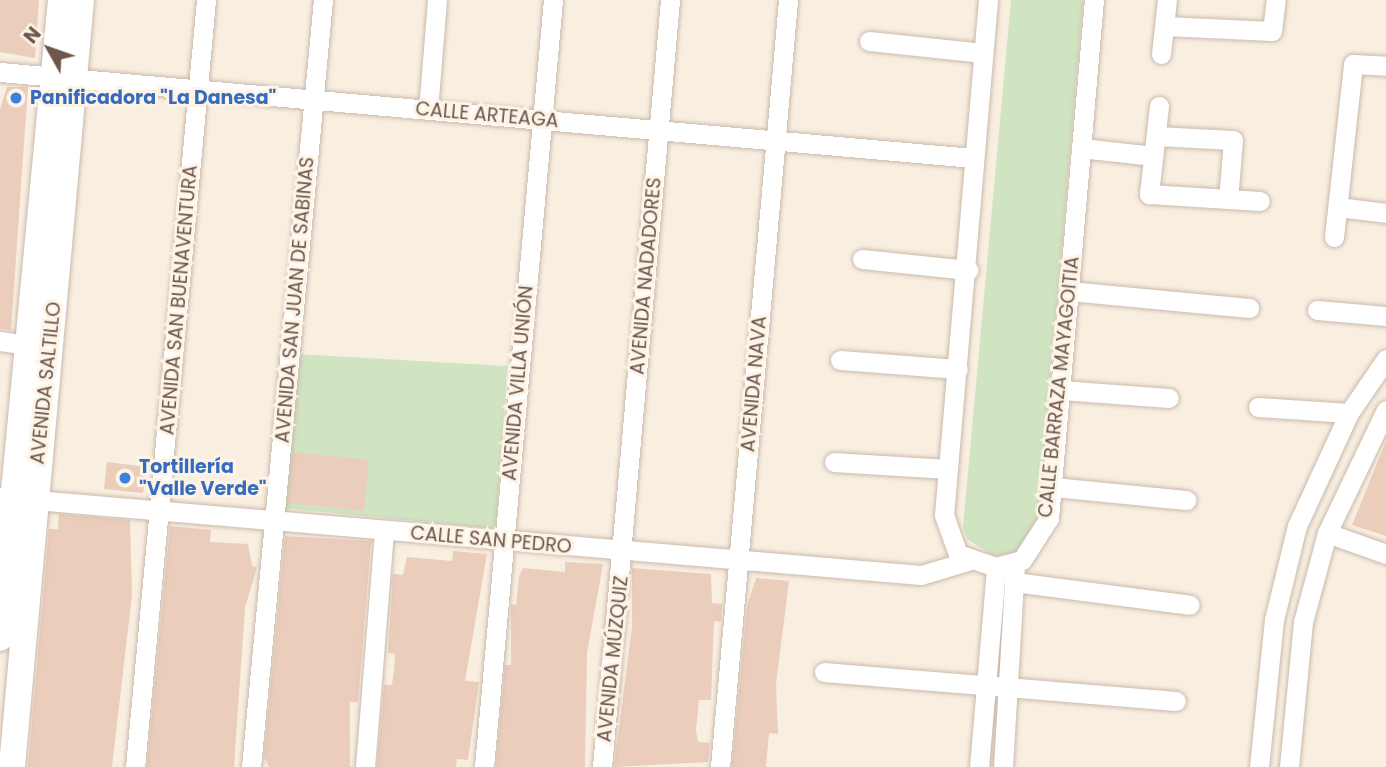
<!DOCTYPE html>
<meta charset="utf-8">
<style>
body{margin:0}
#map{position:relative;width:1386px;height:767px;overflow:hidden;background:#f9efe1;font-family:Poppins,sans-serif}
div>[style]{position:absolute}
.green>*{inset:0;background:#d1e4c2}
.building>*{inset:0;background:#ebcdbc}
.roads{filter:drop-shadow(0 0 2px #cab9ac) drop-shadow(0 0 2px #cab9ac)}
.street>*{height:19px;margin:-9.5px;padding:0 9.5px;transform-origin:9.5px;border-radius:9.5px;background:#fff}
.secondary>*{height:26px;margin:-13px;padding:0 13px;transform-origin:13px;border-radius:13px;background:#fff}
.dots>*{width:19px;height:19px;translate:-50% -50%;box-sizing:border-box;border:4px solid #fdf3e7;border-radius:50%}
span{translate:-50% -50%;white-space:nowrap;text-align:center;line-height:1.15;-webkit-text-stroke:6px #fdf3e7;paint-order:stroke}
.shop-label{font-size:19px;color:#366cbe;font-weight:700}
.left{translate:0 -50%;text-align:left}
.street-label{font-size:19px;color:#6d564b}
.north{position:absolute;left:14px;top:14px;width:70px;height:70px;-webkit-text-stroke:5px #fdf3e7;paint-order:stroke;rotate:310deg;font-size:19px;font-weight:700;line-height:28px;text-align:center;color:#6d564b}
.north::after{content:'';display:block;margin:auto;width:24px;height:32px;background:#6d564b;clip-path:polygon(50% 0,100% 100%,50% 72%,0 100%)}
</style>
<div id="map">
<div class="green">
<i style="clip-path:polygon(1011px 0,1083px 0,1038px 520px,1018px 552px,994px 556px,967px 539px,963px 527px)"></i>
<i style="clip-path:polygon(296px 354px,507px 366px,496px 529px,283px 508px)"></i>
</div>
<div class="building">
<i style="clip-path:polygon(0 0,39px 0,35px 58px,0 52px)"></i>
<i style="clip-path:polygon(7px 87px,28px 87px,11px 330px,0 329px,0 109px)"></i>
<i style="clip-path:polygon(1386px 441px,1386px 536px,1352px 525px)"></i>
<i style="clip-path:polygon(293px 452px,369px 460px,364px 511px,288px 503px)"></i>
<i style="clip-path:polygon(107px 462px,147px 467px,143px 493px,104px 489px)"></i>
<i style="clip-path:polygon(59px 514px,130px 520px,132px 595px,112px 767px,28px 767px,49px 529px,58px 529px)"></i>
<i style="clip-path:polygon(170px 526px,211px 530px,210px 542px,248px 544px,252px 566px,257px 567px,245px 608px,234px 767px,147px 767px)"></i>
<i style="clip-path:polygon(285px 536px,371px 541px,358px 702px,350px 702px,350px 767px,269px 767px,264px 757px)"></i>
<i style="clip-path:polygon(453px 551px,487px 554px,465px 681px,479px 682px,468px 760px,457px 759px,456px 767px,377px 767px,384px 685px,392px 685px,394px 669px,395px 654px,388px 653px,393px 574px,403px 575px,407px 557px,452px 561px)"></i>
<i style="clip-path:polygon(565px 562px,603px 564px,587px 653px,585px 767px,496px 767px,505px 665px,511px 665px,511px 604px,516px 605px,519px 576px,523px 568px,565px 572px)"></i>
<i style="clip-path:polygon(632px 568px,711px 574px,712px 603px,722px 604px,721px 622px,714px 621px,711px 700px,699px 700px,696px 731px,698px 742px,710px 743px,708px 762px,614px 767px,632px 627px)"></i>
<i style="clip-path:polygon(756px 578px,789px 581px,776px 684px,778px 734px,769px 733px,766px 767px,732px 767px,747px 606px)"></i>
</div>
<div class="roads">
<div class="street">
<i style="left:988px;top:0;width:517px;rotate:94.88deg"></i>
<i style="left:944px;top:515px;width:41px;rotate:70.3deg"></i>
<i style="left:958px;top:554px;width:40px;rotate:18.9deg"></i>
<i style="left:996px;top:567px;width:27px;rotate:-15deg"></i>
<i style="left:1022px;top:560px;width:50px;rotate:-57.3deg"></i>
<i style="left:1049px;top:518px;width:520px;rotate:-85.04deg"></i>
<i style="left:1165px;top:26px;width:107px;rotate:2.7deg"></i>
<i style="left:1272px;top:31px;width:31px;rotate:-83deg"></i>
<i style="left:869px;top:41px;width:115px;rotate:6deg"></i>
<i style="left:1161px;top:54px;width:54px;rotate:-83.7deg"></i>
<i style="left:0;top:72px;width:978px;rotate:5.05deg"></i>
<i style="left:1159px;top:106px;width:89px;rotate:96.5deg"></i>
<i style="left:1149px;top:194px;width:111px;rotate:3.6deg"></i>
<i style="left:428px;top:110px;width:110px;rotate:-85.3deg"></i>
<i style="left:1156px;top:136px;width:77px;rotate:3deg"></i>
<i style="left:1233px;top:140px;width:59px;rotate:94.8deg"></i>
<i style="left:1081px;top:148px;width:73px;rotate:6.3deg"></i>
<i style="left:1338px;top:207px;width:48px;rotate:7.1deg"></i>
<i style="left:1334px;top:237px;width:174px;rotate:-83.7deg"></i>
<i style="left:1353px;top:64px;width:33px;rotate:3deg"></i>
<i style="left:862px;top:259px;width:107px;rotate:5.9deg"></i>
<i style="left:1069px;top:291px;width:181px;rotate:5.4deg"></i>
<i style="left:1317px;top:310px;width:69px;rotate:5deg"></i>
<i style="left:0;top:341px;width:29px;rotate:8deg"></i>
<i style="left:840px;top:360px;width:118px;rotate:4.4deg"></i>
<i style="left:1061px;top:390px;width:108px;rotate:4.2deg"></i>
<i style="left:1258px;top:407px;width:91px;rotate:3.8deg"></i>
<i style="left:834px;top:462px;width:113px;rotate:3.5deg"></i>
<i style="left:1053px;top:487px;width:134px;rotate:5.6deg"></i>
<i style="left:0;top:497px;width:924px;rotate:4.84deg"></i>
<i style="left:921px;top:575px;width:49px;rotate:-16.6deg"></i>
<i style="left:1327px;top:533px;width:63px;rotate:19.6deg"></i>
<i style="left:1014px;top:582px;width:177px;rotate:7.4deg"></i>
<i style="left:824px;top:672px;width:353px;rotate:4.7deg"></i>
<i style="left:135px;top:767px;width:770px;rotate:-84.71deg"></i>
<i style="left:251px;top:767px;width:770px;rotate:-84.64deg"></i>
<i style="left:365px;top:767px;width:237px;rotate:-85.4deg"></i>
<i style="left:484px;top:767px;width:770px;rotate:-84.86deg"></i>
<i style="left:602px;top:767px;width:770px;rotate:-84.93deg"></i>
<i style="left:720px;top:767px;width:770px;rotate:-84.93deg"></i>
<i style="left:979px;top:767px;width:201px;rotate:-85.1deg"></i>
<i style="left:1003px;top:767px;width:204px;rotate:-86.6deg"></i>
<i style="left:1259px;top:767px;width:148px;rotate:-84.2deg"></i>
<i style="left:1274px;top:620px;width:97px;rotate:-76.3deg"></i>
<i style="left:1297px;top:526px;width:124px;rotate:-65.3deg"></i>
<i style="left:1349px;top:413px;width:65px;rotate:-55.6deg"></i>
<i style="left:1289px;top:767px;width:146px;rotate:-84.5deg"></i>
<i style="left:1303px;top:622px;width:92px;rotate:-74.9deg"></i>
<i style="left:1327px;top:533px;width:136px;rotate:-64.4deg"></i>
</div>
<div class="secondary">
<i style="left:0;top:638px;width:641px;rotate:-84.54deg"></i>
<i style="left:12px;top:767px;width:770px;rotate:-84.86deg"></i>
</div>
</div>
<div class="dots">
<i style="left:16px;top:98px;background:#3f7fe0"></i>
<i style="left:125px;top:478px;background:#3f7fe0"></i>
</div>
<div class="shop-label">
<span class="left" style="left:30px;top:98px">Panificadora "La Danesa"</span>
<span class="left" style="left:139px;top:478px">Tortillería<br>"Valle Verde"</span>
</div>
<div class="street-label">
<span style="left:487px;top:115px;rotate:5deg">CALLE ARTEAGA</span>
<span style="left:646px;top:276px;rotate:-85deg">AVENIDA NADADORES</span>
<span style="left:179px;top:300px;rotate:-85deg">AVENIDA SAN BUENAVENTURA</span>
<span style="left:295px;top:300px;rotate:-85deg">AVENIDA SAN JUAN DE SABINAS</span>
<span style="left:46px;top:383px;rotate:-84deg">AVENIDA SALTILLO</span>
<span style="left:518px;top:383px;rotate:-85deg">AVENIDA VILLA UNIÓN</span>
<span style="left:754px;top:384px;rotate:-85deg">AVENIDA NAVA</span>
<span style="left:1059px;top:387px;rotate:-84deg">CALLE BARRAZA MAYAGOITIA</span>
<span style="left:491px;top:540px;rotate:5deg">CALLE SAN PEDRO</span>
<span style="left:613px;top:659px;rotate:-84deg">AVENIDA MÚZQUIZ</span>
</div>
<div class="north">N</div>
</div>
